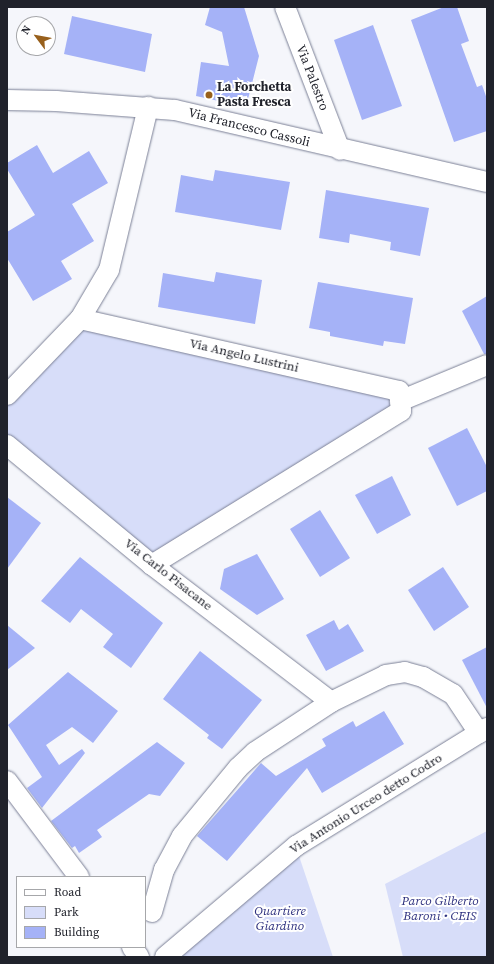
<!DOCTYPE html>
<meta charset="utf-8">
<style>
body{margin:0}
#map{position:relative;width:494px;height:964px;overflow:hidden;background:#f5f6fb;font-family:"Source Serif 4",serif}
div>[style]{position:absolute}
.green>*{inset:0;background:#d7ddf9}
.building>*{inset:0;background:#a5b2f7}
.roads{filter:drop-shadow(0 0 1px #7b8096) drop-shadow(0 0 1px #7b8096)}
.street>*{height:20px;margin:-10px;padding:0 10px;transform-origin:10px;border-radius:10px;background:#fff}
.dots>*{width:11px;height:11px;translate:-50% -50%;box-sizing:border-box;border:2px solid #fff;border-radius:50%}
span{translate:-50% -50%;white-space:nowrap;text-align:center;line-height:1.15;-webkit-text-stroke:4px #fff;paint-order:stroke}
.street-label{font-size:13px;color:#20222b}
.poi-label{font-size:13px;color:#20222b;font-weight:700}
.left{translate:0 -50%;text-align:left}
.park-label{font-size:13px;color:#2e317f;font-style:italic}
.frame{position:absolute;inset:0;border:8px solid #20222b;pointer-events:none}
.legend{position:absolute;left:16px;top:876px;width:130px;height:72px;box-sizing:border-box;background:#fff;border:1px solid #a6a7aa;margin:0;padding:5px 7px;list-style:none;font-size:12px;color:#20222b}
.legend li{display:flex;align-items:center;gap:8px;height:20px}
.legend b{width:20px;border:1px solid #a6a7aa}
.north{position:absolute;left:16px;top:16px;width:40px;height:40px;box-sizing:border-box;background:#fff;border:1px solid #a6a7aa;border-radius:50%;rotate:302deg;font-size:11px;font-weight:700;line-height:16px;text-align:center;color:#20222b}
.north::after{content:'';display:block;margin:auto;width:14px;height:18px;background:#98601c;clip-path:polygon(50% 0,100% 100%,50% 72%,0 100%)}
</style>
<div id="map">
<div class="green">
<i style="clip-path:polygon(80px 319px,399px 391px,401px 411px,152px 565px,7px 445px,7px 396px)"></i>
<i style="clip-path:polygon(487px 831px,487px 957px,403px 957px,385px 884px)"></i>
<i style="clip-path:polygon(298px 853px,333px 957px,176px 957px)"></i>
</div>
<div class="building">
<i style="clip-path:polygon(210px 7px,244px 7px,259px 56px,246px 107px,196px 96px,201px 62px,229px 66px,222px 32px,205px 25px)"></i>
<i style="clip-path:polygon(444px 7px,457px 7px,469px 41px,461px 44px,477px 87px,482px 85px,487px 99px,487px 131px,454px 142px,411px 20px)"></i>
<i style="clip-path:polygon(72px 16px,152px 34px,145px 72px,64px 54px)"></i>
<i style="clip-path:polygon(373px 25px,402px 106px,362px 120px,334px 40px)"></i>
<i style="clip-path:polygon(37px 145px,53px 173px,89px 151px,108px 183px,72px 204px,94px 241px,61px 261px,72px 279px,33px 301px,7px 258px,7px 232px,35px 215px,7px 169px,7px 163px)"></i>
<i style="clip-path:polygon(215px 170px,290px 182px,281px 230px,175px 212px,181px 175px,213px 181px)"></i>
<i style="clip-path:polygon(326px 190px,429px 208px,420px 256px,390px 250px,391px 242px,371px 238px,350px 234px,349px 243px,319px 238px)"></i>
<i style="clip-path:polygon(216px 272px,262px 280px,255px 324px,158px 307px,163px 273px,214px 282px)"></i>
<i style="clip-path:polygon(318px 282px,413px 298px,405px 344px,384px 341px,383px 346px,330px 336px,330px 332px,309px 328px)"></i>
<i style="clip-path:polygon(487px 296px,487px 354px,484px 354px,462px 311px)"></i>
<i style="clip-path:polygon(467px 428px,487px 467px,487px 491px,457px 506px,428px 448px)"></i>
<i style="clip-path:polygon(392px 476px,411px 515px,377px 534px,355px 495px)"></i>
<i style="clip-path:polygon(7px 497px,41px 523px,7px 569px)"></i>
<i style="clip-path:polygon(320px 510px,350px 558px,320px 577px,290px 529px)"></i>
<i style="clip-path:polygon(257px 554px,284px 599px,257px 615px,220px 589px,224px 569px)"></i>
<i style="clip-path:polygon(80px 557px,163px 623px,131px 668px,103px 647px,113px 634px,81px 609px,70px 623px,41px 601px)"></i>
<i style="clip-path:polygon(443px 567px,469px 607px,434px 631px,408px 590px)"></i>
<i style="clip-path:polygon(334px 620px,339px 630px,348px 624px,364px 651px,326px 671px,306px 635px)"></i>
<i style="clip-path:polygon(7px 625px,35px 648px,7px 670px)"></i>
<i style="clip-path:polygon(487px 647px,487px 708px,462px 660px)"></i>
<i style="clip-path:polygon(200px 651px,262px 700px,222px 749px,207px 738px,209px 735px,163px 699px)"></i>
<i style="clip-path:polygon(68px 672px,118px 711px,93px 743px,72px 727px,46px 745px,59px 765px,82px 749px,85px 753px,42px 808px,27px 788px,42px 777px,8px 725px)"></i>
<i style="clip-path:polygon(384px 711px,404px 744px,322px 793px,307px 768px,227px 861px,197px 836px,261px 763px,276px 776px,326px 746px,322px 739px,353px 721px,356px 727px)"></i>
<i style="clip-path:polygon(157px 742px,185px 763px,160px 796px,149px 794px,97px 830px,102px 837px,79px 853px,75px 846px,72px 848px,51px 821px)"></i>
</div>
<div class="roads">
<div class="street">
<i style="left:285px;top:7px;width:153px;rotate:69deg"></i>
<i style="left:7px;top:100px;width:49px;rotate:1.2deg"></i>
<i style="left:56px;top:101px;width:119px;rotate:4.3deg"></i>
<i style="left:175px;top:110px;width:320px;rotate:13deg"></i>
<i style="left:80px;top:319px;width:327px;rotate:12.7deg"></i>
<i style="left:399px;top:391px;width:20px;rotate:84deg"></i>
<i style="left:401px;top:411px;width:293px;rotate:148.3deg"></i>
<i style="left:7px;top:395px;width:105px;rotate:-46.2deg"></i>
<i style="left:80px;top:319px;width:57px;rotate:-59.4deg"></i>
<i style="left:109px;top:270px;width:168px;rotate:-76.5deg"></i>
<i style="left:400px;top:401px;width:94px;rotate:-22.5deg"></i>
<i style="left:7px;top:445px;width:188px;rotate:39.6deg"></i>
<i style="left:152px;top:565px;width:225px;rotate:37.4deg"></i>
<i style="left:7px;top:781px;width:120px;rotate:53.1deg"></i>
<i style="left:152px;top:912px;width:44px;rotate:-74.1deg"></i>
<i style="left:164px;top:870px;width:38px;rotate:-62deg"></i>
<i style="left:182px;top:836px;width:88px;rotate:-50.5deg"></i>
<i style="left:238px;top:768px;width:23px;rotate:-43deg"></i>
<i style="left:255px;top:752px;width:91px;rotate:-33.3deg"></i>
<i style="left:331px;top:702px;width:61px;rotate:-26.1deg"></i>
<i style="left:386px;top:675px;width:19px;rotate:-9deg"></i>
<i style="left:405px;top:672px;width:19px;rotate:16deg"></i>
<i style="left:423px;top:677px;width:34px;rotate:30deg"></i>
<i style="left:453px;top:694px;width:47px;rotate:56.3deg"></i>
<i style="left:132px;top:947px;width:12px;rotate:55deg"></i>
<i style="left:165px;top:957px;width:172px;rotate:-40.3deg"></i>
<i style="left:296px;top:846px;width:225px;rotate:-31.7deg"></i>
</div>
</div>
<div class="dots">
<i style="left:209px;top:95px;background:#98601c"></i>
</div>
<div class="street-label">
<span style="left:312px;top:78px;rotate:69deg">Via Palestro</span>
<span style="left:249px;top:128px;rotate:14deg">Via Francesco Cassoli</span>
<span style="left:244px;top:356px;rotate:13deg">Via Angelo Lustrini</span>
<span style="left:168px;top:575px;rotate:38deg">Via Carlo Pisacane</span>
<span style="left:366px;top:804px;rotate:-32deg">Via Antonio Urceo detto Codro</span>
</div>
<div class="poi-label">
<span class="left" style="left:217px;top:95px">La Forchetta<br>Pasta Fresca</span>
</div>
<div class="park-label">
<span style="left:440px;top:909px">Parco Gilberto<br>Baroni • CEIS</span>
<span style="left:280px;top:919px">Quartiere<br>Giardino</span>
</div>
<div class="frame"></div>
<ul class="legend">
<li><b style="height:5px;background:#fff"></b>Road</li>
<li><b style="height:11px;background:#d7ddf9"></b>Park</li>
<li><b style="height:11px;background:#a5b2f7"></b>Building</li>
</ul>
<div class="north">N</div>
</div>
